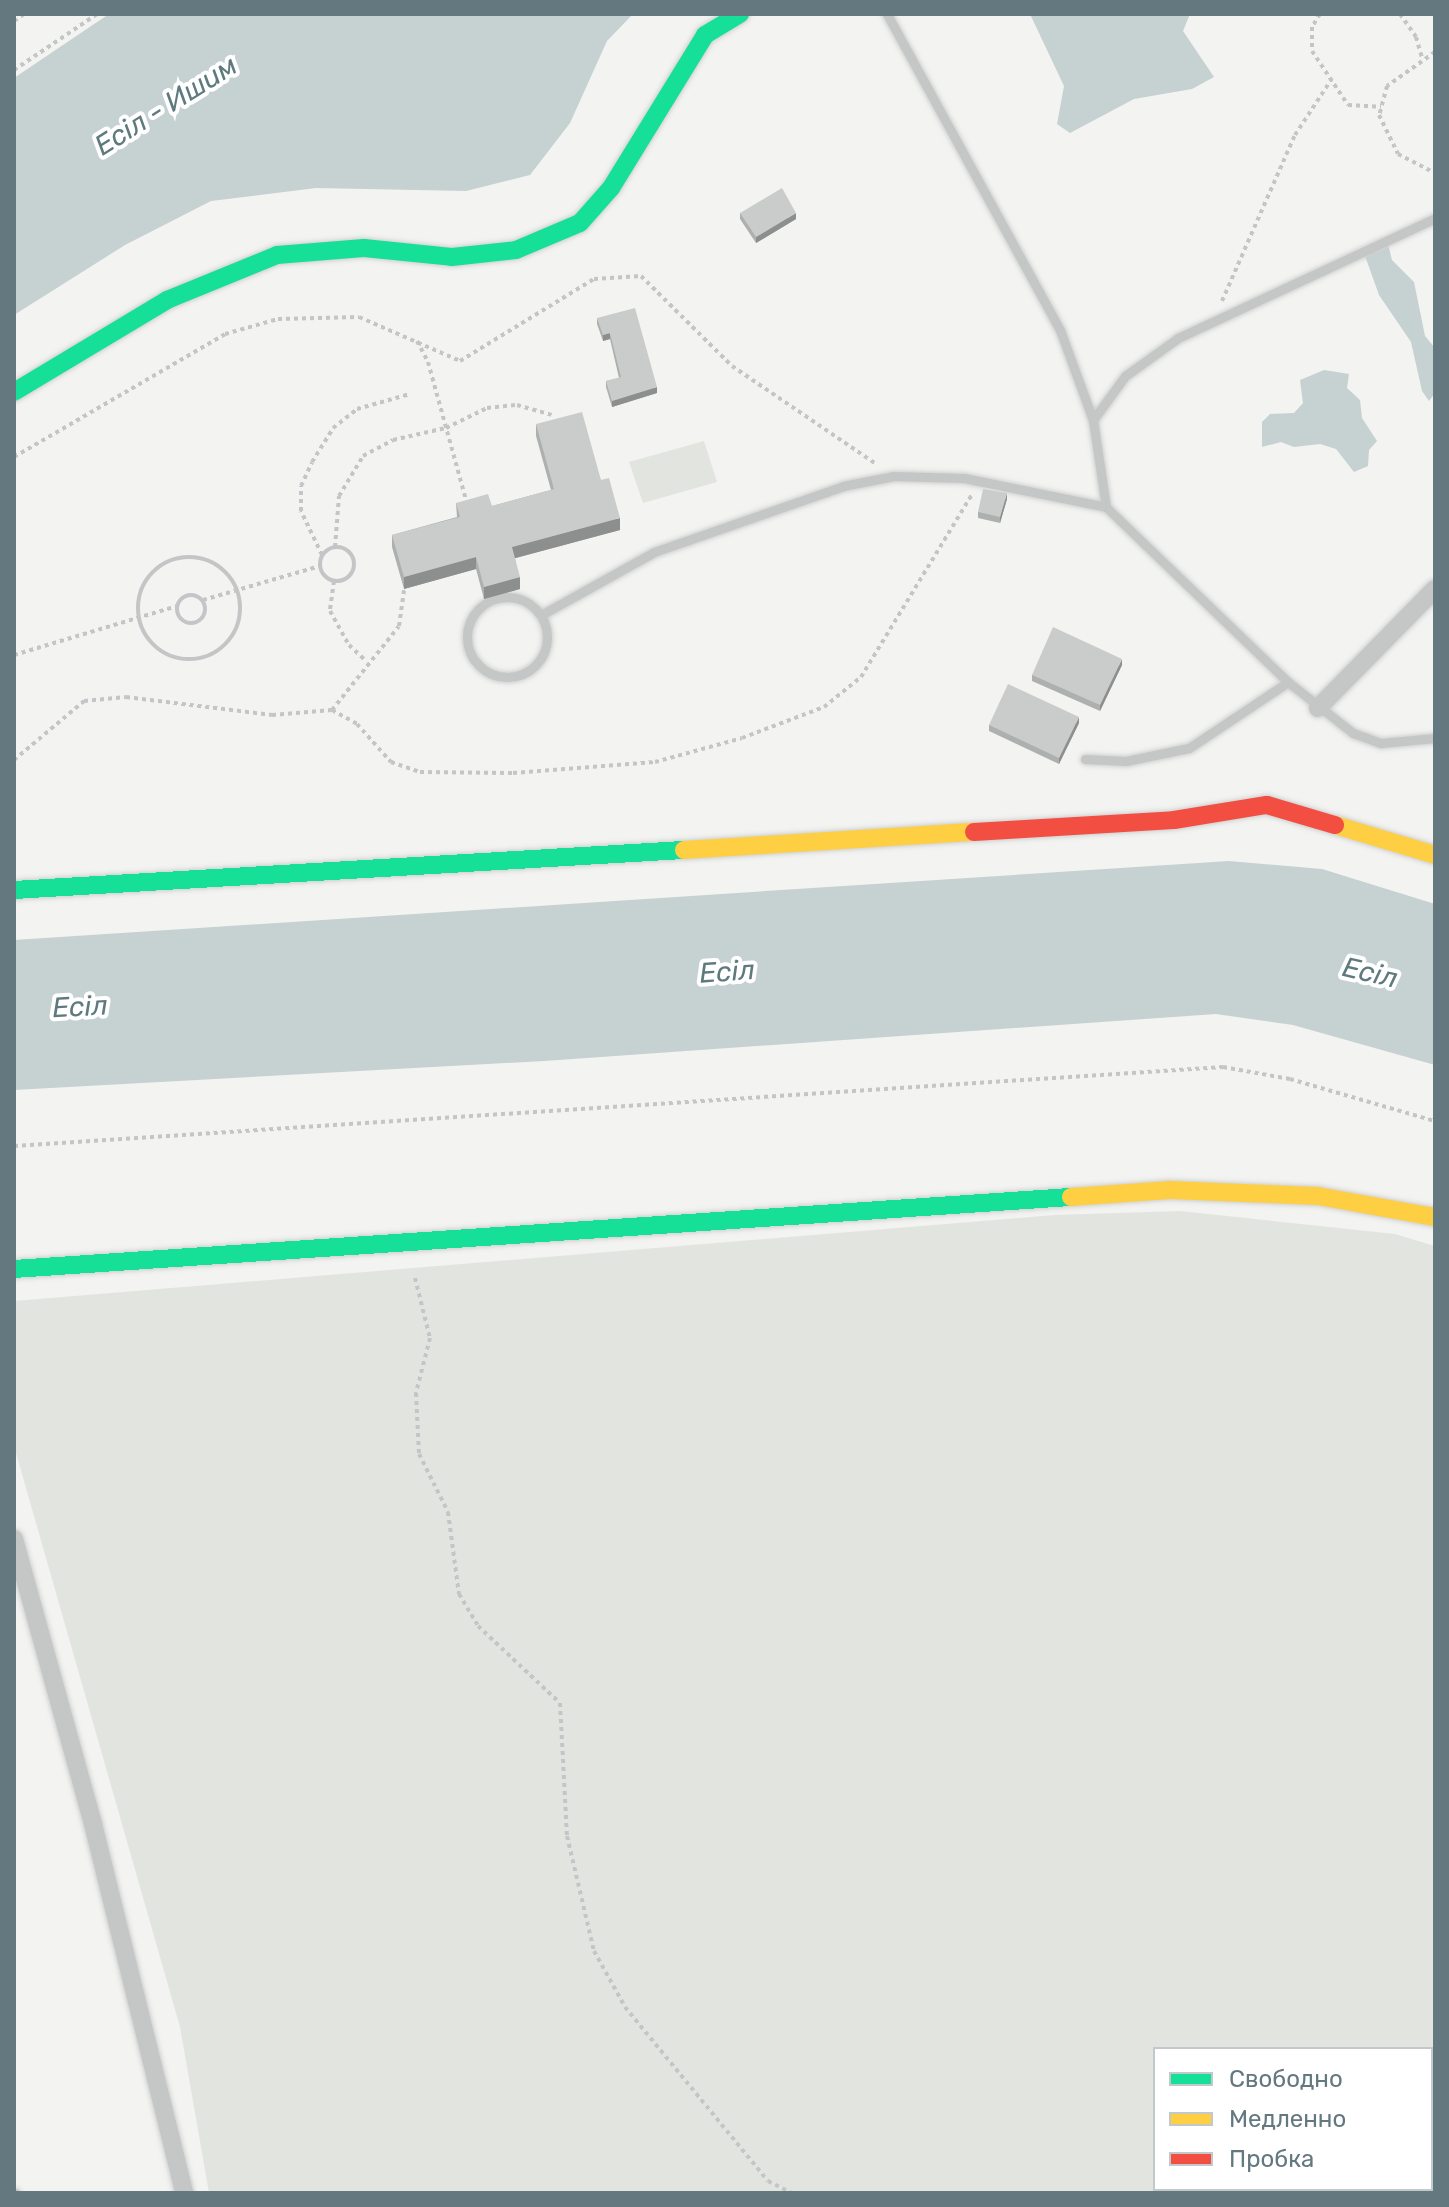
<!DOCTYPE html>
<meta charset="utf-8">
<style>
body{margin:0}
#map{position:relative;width:1449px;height:2207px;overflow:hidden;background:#f3f3f1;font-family:Rubik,sans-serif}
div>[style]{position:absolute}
.green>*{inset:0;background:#e2e5df}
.water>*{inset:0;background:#c6d1d2}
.path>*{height:4px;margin-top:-2px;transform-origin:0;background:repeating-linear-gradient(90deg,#c3c5c6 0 4px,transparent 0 8px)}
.path>.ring{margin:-2px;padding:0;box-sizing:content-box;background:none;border:4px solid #c3c5c6;border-radius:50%}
.roads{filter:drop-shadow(0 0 2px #cfd1d1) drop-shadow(0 0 2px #cfd1d1)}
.lane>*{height:9px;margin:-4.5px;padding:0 4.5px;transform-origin:4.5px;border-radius:4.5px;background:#c5c7c6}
.lane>.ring{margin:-4.5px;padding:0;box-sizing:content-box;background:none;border:9px solid #c5c7c6;border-radius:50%}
.street>*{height:18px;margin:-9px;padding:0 9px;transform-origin:9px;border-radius:9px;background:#c5c7c6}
.fast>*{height:18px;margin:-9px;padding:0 9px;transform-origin:9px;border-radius:9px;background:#16e098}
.slow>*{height:18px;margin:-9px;padding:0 9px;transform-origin:9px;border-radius:9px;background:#ffcf43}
.jam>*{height:18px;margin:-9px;padding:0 9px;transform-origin:9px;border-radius:9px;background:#f24e42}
.wall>*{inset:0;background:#aeafaf}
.shaded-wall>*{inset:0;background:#8d8e8e}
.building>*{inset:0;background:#cacbcb}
span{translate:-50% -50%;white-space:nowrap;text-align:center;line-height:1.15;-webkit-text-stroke:8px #fff;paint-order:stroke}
.water-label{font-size:28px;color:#5f7a7e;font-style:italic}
.frame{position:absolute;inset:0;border:16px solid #647880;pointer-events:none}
.legend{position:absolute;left:1153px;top:2047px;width:280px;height:144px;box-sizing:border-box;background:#fff;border:2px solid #c1c9cc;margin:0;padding:10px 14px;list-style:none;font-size:24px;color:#647880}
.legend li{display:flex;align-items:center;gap:16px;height:40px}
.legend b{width:40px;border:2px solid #c1c9cc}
</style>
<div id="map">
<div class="green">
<i style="clip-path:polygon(704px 441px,717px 482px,643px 503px,629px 462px)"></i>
<i style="clip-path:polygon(evenodd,1180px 1211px,1395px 1234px,1435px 1246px,1435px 2193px,209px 2193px,180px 2027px,14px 1446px,14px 1301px,1054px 1215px,1180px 1211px,1155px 2049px,1431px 2049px,1431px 2189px,1155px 2189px,1155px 2049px)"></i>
</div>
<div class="water">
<i style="clip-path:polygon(109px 14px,633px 14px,607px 41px,570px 123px,530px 175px,466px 191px,316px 188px,211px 201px,125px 245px,14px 315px,14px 78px)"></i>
<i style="clip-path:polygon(1030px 14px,1190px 14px,1183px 31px,1214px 77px,1192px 89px,1134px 99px,1070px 133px,1057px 124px,1064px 86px)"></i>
<i style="clip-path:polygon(1388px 244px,1392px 260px,1414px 282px,1425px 336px,1435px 348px,1435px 393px,1429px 401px,1422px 391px,1411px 342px,1379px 295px,1364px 253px)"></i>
<i style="clip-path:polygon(1324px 370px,1349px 374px,1347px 388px,1360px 400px,1362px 418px,1377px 441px,1369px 450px,1368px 466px,1354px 472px,1336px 449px,1320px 444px,1294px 447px,1281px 442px,1262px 447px,1262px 422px,1270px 414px,1294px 413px,1303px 403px,1300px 380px)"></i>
<i style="clip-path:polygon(1229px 861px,1322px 869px,1435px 904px,1435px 1065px,1293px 1025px,1216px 1014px,544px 1061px,14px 1090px,14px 940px)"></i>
</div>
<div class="path">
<i style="left:1320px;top:14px;width:15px;rotate:122deg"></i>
<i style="left:1312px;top:27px;width:24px;rotate:90deg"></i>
<i style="left:1312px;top:51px;width:65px;rotate:56.3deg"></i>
<i style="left:1348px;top:105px;width:33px;rotate:3deg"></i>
<i style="left:1400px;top:14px;width:28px;rotate:55deg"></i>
<i style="left:1416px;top:37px;width:22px;rotate:74deg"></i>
<i style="left:14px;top:21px;width:12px;rotate:-35deg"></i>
<i style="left:1435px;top:52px;width:59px;rotate:144.7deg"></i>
<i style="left:1387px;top:86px;width:30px;rotate:105deg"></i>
<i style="left:1379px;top:115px;width:43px;rotate:64deg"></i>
<i style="left:1398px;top:154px;width:42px;rotate:27.2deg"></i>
<i style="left:14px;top:70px;width:100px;rotate:-34deg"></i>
<i style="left:1222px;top:301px;width:181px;rotate:-66.3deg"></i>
<i style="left:1295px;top:135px;width:66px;rotate:-56.8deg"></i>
<i style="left:417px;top:341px;width:24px;rotate:62deg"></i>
<i style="left:428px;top:362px;width:147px;rotate:74.6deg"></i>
<i style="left:14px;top:457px;width:244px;rotate:-30.2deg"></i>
<i style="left:225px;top:334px;width:55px;rotate:-15.8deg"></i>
<i style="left:278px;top:319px;width:81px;rotate:-1.4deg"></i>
<i style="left:359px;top:317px;width:110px;rotate:23.5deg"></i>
<i style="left:460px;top:361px;width:157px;rotate:-31.5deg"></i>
<i style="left:594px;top:279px;width:47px;rotate:-3.7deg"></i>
<i style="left:641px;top:276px;width:128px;rotate:44.7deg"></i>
<i style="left:732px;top:366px;width:174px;rotate:34.2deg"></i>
<i class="ring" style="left:320px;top:547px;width:30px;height:30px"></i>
<i style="left:335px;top:547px;width:51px;rotate:-85.5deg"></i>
<i style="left:339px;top:496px;width:47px;rotate:-59deg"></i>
<i style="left:363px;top:456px;width:34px;rotate:-28deg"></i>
<i style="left:393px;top:440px;width:54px;rotate:-12.8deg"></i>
<i style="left:446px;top:428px;width:46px;rotate:-26deg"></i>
<i style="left:487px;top:408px;width:30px;rotate:-6deg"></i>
<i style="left:517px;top:405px;width:36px;rotate:16deg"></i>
<i style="left:322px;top:555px;width:49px;rotate:-115.5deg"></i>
<i style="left:301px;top:511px;width:25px;rotate:-90deg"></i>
<i style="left:301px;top:486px;width:26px;rotate:-65deg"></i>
<i style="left:312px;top:462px;width:40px;rotate:-58deg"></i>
<i style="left:333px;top:428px;width:31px;rotate:-38deg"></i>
<i style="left:357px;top:409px;width:55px;rotate:-15.8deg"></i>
<i class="ring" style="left:138px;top:557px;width:98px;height:98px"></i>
<i style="left:334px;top:581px;width:30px;rotate:98deg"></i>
<i style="left:330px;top:611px;width:39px;rotate:61deg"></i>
<i style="left:349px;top:645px;width:23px;rotate:43deg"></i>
<i class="ring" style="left:177px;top:595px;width:24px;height:24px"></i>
<i style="left:203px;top:600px;width:122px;rotate:-16.2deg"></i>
<i style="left:14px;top:655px;width:170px;rotate:-16.7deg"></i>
<i style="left:332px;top:710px;width:107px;rotate:-51.4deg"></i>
<i style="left:399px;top:626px;width:37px;rotate:-82deg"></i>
<i style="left:14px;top:760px;width:92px;rotate:-40.1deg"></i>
<i style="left:84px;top:701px;width:42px;rotate:-5.4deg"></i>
<i style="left:126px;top:697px;width:147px;rotate:7deg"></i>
<i style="left:272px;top:715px;width:60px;rotate:-4.8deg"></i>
<i style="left:332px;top:710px;width:29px;rotate:29deg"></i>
<i style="left:357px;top:724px;width:51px;rotate:48.2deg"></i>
<i style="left:391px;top:762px;width:31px;rotate:19deg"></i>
<i style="left:420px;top:772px;width:93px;rotate:0.6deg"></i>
<i style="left:513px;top:773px;width:142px;rotate:-4.4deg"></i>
<i style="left:655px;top:762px;width:90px;rotate:-15.4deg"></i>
<i style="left:742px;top:738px;width:88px;rotate:-20.7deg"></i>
<i style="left:824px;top:707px;width:48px;rotate:-39deg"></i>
<i style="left:861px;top:677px;width:215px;rotate:-58.7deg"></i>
<i style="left:14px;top:1146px;width:1212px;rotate:-3.74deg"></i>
<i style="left:1223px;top:1067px;width:68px;rotate:10.2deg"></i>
<i style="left:1290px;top:1079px;width:151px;rotate:16.2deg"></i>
<i style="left:415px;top:1278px;width:62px;rotate:76deg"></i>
<i style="left:430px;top:1338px;width:57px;rotate:104.3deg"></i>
<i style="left:416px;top:1393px;width:61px;rotate:87.2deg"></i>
<i style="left:419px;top:1454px;width:65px;rotate:63.4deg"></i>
<i style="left:448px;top:1512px;width:83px;rotate:82.4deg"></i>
<i style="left:459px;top:1594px;width:37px;rotate:59deg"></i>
<i style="left:478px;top:1626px;width:112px;rotate:43.2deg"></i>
<i style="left:560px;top:1703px;width:133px;rotate:87deg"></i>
<i style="left:567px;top:1836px;width:118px;rotate:76.8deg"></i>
<i style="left:594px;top:1951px;width:64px;rotate:61deg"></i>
<i style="left:625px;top:2007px;width:225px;rotate:50.6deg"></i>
<i style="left:768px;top:2181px;width:27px;rotate:27deg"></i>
</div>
<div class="roads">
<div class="lane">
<i style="left:887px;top:14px;width:360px;rotate:61.3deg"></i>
<i style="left:1060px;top:330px;width:96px;rotate:69.9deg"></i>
<i style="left:1093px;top:420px;width:88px;rotate:81.5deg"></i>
<i style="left:1106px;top:507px;width:252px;rotate:43.9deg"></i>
<i style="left:1288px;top:682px;width:83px;rotate:38.1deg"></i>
<i style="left:1353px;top:733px;width:30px;rotate:20deg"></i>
<i style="left:1381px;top:743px;width:54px;rotate:-5.3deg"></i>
<i style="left:1093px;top:420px;width:54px;rotate:-54deg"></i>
<i style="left:1125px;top:376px;width:65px;rotate:-35.6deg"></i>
<i style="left:1178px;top:338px;width:284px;rotate:-25deg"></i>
<i class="ring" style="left:467px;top:597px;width:71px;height:71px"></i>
<i style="left:541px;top:615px;width:129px;rotate:-29.1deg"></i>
<i style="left:654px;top:552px;width:200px;rotate:-19.2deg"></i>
<i style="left:843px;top:486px;width:52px;rotate:-11.1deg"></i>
<i style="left:894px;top:476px;width:70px;rotate:1.6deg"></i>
<i style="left:964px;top:478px;width:145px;rotate:11.5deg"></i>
<i style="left:1085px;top:759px;width:41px;rotate:2.8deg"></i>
<i style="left:1126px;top:761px;width:64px;rotate:-11.7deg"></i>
<i style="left:1189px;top:748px;width:119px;rotate:-33.7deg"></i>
<i style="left:14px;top:2193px;width:1px"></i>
</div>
<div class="street">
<i style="left:1318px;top:708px;width:167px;rotate:-45.5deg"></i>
<i style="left:14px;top:1539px;width:296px;rotate:74.5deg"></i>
<i style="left:93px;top:1824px;width:380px;rotate:76.1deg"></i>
</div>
<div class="fast">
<i style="left:14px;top:392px;width:179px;rotate:-31deg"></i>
<i style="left:167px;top:300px;width:119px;rotate:-22.2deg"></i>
<i style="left:277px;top:255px;width:87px;rotate:-4.6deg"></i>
<i style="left:364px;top:248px;width:88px;rotate:5.8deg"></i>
<i style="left:452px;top:257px;width:64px;rotate:-6.2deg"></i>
<i style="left:516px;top:250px;width:69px;rotate:-22.9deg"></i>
<i style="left:580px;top:223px;width:47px;rotate:-48.5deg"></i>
<i style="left:611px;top:188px;width:180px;rotate:-58.4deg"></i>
<i style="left:705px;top:35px;width:41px;rotate:-31deg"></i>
<i style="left:14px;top:890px;width:671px;rotate:-3.42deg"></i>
<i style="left:14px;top:1269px;width:1059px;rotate:-3.9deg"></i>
</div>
<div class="slow">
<i style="left:1335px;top:825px;width:104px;rotate:16.7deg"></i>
<i style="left:684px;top:850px;width:291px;rotate:-3.6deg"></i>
<i style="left:1071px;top:1197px;width:99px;rotate:-4deg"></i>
<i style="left:1170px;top:1190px;width:148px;rotate:2.3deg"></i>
<i style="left:1318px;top:1196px;width:119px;rotate:10.2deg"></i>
</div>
<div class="jam">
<i style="left:974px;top:832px;width:200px;rotate:-3.4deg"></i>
<i style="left:1174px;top:820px;width:94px;rotate:-9.2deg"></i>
<i style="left:1267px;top:805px;width:71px;rotate:16.4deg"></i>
</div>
</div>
<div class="wall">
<i style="clip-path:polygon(740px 213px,796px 219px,756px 243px,740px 219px)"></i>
<i style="clip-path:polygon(597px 318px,657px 393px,612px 407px,606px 387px,606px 381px,619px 378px,610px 339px,603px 341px,597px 324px)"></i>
<i style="clip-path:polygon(536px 424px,601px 480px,620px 530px,515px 558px,520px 589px,484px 599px,476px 569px,404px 589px,392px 547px,392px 535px,457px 517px,456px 503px,492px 506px,551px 490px,536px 436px)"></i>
<i style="clip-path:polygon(1007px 499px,1000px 523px,978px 518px,978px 512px)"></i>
<i style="clip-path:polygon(1122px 665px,1100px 711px,1032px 681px,1032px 675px)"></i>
<i style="clip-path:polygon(1079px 723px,1059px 764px,989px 731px,989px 725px)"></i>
</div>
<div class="shaded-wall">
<i style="clip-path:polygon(796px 213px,796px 219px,756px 243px,756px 237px)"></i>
<i style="clip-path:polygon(610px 333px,610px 339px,603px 341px,603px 335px)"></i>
<i style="clip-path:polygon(657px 387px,657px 393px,612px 407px,612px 401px)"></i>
<i style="clip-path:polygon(1007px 493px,1007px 499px,1000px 523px,1000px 517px)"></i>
<i style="clip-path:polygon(620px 518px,620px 530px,512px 559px,512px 547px)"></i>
<i style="clip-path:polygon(476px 557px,476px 569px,404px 589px,404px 577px)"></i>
<i style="clip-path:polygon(520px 577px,520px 589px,484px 599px,484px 587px)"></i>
<i style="clip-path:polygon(1122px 659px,1122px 665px,1100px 711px,1100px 705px)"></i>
<i style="clip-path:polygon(1079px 717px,1079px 723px,1059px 764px,1059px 758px)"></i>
</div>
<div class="building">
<i style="clip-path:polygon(782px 188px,796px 213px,756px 237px,740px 213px)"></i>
<i style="clip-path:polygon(635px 308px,657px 387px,612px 401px,606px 381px,621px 377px,610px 333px,603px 335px,597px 318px)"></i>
<i style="clip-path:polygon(582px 412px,601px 480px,609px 478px,620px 518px,512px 547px,520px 577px,484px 587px,476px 557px,404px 577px,392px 535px,460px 517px,456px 503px,488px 494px,492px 506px,554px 489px,536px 424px)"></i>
<i style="clip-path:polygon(983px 489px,1007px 493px,1000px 517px,978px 512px)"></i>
<i style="clip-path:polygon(1053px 627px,1122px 659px,1100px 705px,1032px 675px)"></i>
<i style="clip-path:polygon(1008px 684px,1079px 717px,1059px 758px,989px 725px)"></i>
</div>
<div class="water-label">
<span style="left:166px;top:106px;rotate:-32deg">Есіл - Ишим</span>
<span style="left:727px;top:972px;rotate:-4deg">Есіл</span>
<span style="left:1370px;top:973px;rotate:13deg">Есіл</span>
<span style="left:80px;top:1007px;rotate:-3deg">Есіл</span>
</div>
<div class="frame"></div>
<ul class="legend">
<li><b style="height:10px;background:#16e098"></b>Свободно</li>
<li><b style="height:10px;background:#ffcf43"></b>Медленно</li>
<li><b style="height:10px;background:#f24e42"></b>Пробка</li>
</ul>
</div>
